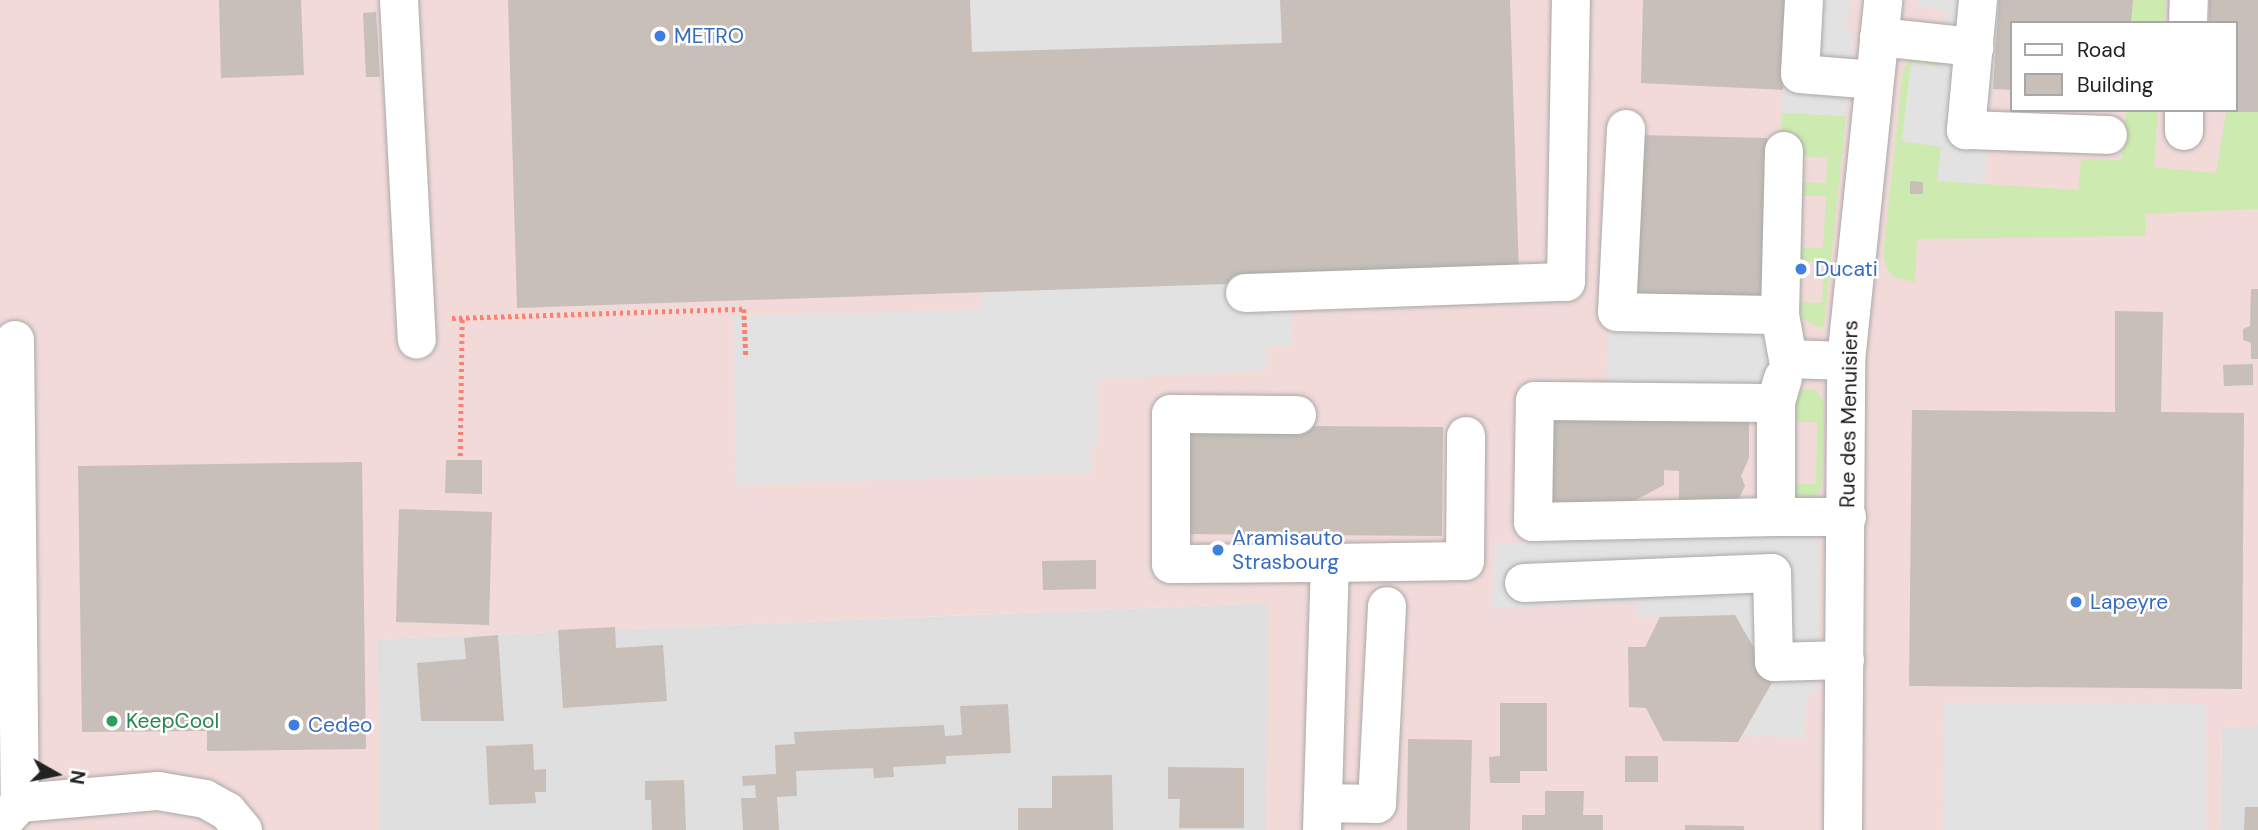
<!DOCTYPE html>
<style>
body{margin:0}
#map{position:relative;width:2258px;height:830px;overflow:hidden;background:#f2efe9;font-family:"DM Sans",sans-serif}
div>[style]{position:absolute}
.residential>*{inset:0;background:#e0dfdf}
.commercial>*{inset:0;background:#f2dad9}
.grass>*{inset:0;background:#cdebb0}
.parking>*{inset:0;background:#e2e2e2}
.building>*{inset:0;background:#c7bfb8}
.path>*{height:4.5px;margin-top:-2.25px;transform-origin:0;background:repeating-linear-gradient(90deg,#fa8072 0 3.5px,transparent 0 7px)}
.roads{filter:drop-shadow(0 0 2px #a9a9a9) drop-shadow(0 0 2px #a9a9a9)}
.minor>*{height:38px;margin:-19px;padding:0 19px;transform-origin:19px;border-radius:19px;background:#fff}
.dots>*{width:19px;height:19px;translate:-50% -50%;box-sizing:border-box;border:4px solid #fff;border-radius:50%}
span{translate:-50% -50%;white-space:nowrap;text-align:center;line-height:1.15;-webkit-text-stroke:5px #fff;paint-order:stroke}
.shop-label{font-size:21px;color:#366cbe}
.left{translate:0 -50%;text-align:left}
.street-label{font-size:21px;color:#222}
.leisure-label{font-size:21px;color:#27864d}
.legend{position:absolute;left:2010px;top:21px;width:228px;height:91px;box-sizing:border-box;background:#fff;border:2px solid #a7a7a7;margin:0;padding:9px 12px;list-style:none;font-size:21px;color:#222}
.legend li{display:flex;align-items:center;gap:14px;height:35px}
.legend b{width:35px;border:2px solid #a7a7a7}
.north{position:absolute;left:21px;top:739px;width:70px;height:70px;-webkit-text-stroke:5px #fff;paint-order:stroke;rotate:99deg;font-size:19px;font-weight:700;line-height:28px;text-align:center;color:#222}
.north::after{content:'';display:block;margin:auto;width:24px;height:32px;background:#222;clip-path:polygon(50% 0,100% 100%,50% 72%,0 100%)}
</style>
<div id="map">
<div class="residential">
<i style="clip-path:polygon(1269px 603px,1266px 830px,380px 830px,377px 639px)"></i>
<i style="clip-path:polygon(2258px 726px,2258px 830px,2220px 830px,2222px 728px)"></i>
</div>
<div class="commercial">
<i style="clip-path:polygon(evenodd,0 0,2258px 0,2258px 726px,2222px 728px,2220px 830px,1266px 830px,1268px 603px,378px 639px,380px 830px,0 830px,0 0,2011px 23px,2235px 23px,2235px 110px,2011px 110px,2011px 23px)"></i>
</div>
<div class="grass">
<i style="clip-path:polygon(2133px 0,2166px 0,2164px 23px,2131px 23px)"></i>
<i style="clip-path:polygon(1912px 57px,1941px 60px,1940px 66px,1911px 63px,1903px 141px,1941px 147px,1938px 181px,2078px 190px,2081px 159px,2121px 160px,2126px 110px,2158px 110px,2154px 167px,2216px 173px,2226px 112px,2258px 112px,2258px 209px,2145px 214px,2146px 236px,1917px 239px,1915px 282px,1896px 278px,1888px 271px,1883px 255px,1903px 69px)"></i>
<i style="clip-path:polygon(1782px 113px,1846px 116px,1824px 326px,1820px 328px,1800px 317px,1795px 302px,1822px 303px,1824px 262px,1797px 261px,1797px 248px,1823px 248px,1826px 196px,1801px 196px,1801px 182px,1826px 183px,1827px 158px,1793px 155px,1795px 131px,1782px 131px)"></i>
<i style="clip-path:polygon(1802px 389px,1816px 390px,1824px 403px,1822px 484px,1816px 496px,1790px 499px,1791px 484px,1816px 484px,1817px 422px,1790px 422px,1795px 395px)"></i>
</div>
<div class="parking">
<i style="clip-path:polygon(970px 0,1281px 0,1292px 345px,1266px 347px,1267px 370px,1098px 379px,1098px 446px,1090px 446px,1092px 473px,736px 485px,733px 316px,981px 310px)"></i>
<i style="clip-path:polygon(1785px 0,1850px 0,1846px 25px,1854px 35px,1846px 116px,1782px 113px)"></i>
<i style="clip-path:polygon(1919px 0,1999px 0,1985px 184px,1937px 181px,1941px 147px,1902px 141px,1911px 62px,1940px 66px,1945px 11px,1918px 7px)"></i>
<i style="clip-path:polygon(1608px 324px,1777px 329px,1773px 392px,1607px 386px)"></i>
<i style="clip-path:polygon(1820px 534px,1819px 690px,1811px 692px,1806px 701px,1804px 737px,1742px 736px,1773px 681px,1734px 615px,1637px 617px,1636px 603px,1492px 608px,1495px 543px)"></i>
<i style="clip-path:polygon(1944px 703px,2206px 704px,2205px 830px,1943px 830px)"></i>
</div>
<div class="building">
<i style="clip-path:polygon(219px 0,301px 0,304px 75px,221px 78px)"></i>
<i style="clip-path:polygon(508px 0,970px 0,972px 52px,1282px 43px,1280px 0,1510px 0,1519px 274px,517px 308px)"></i>
<i style="clip-path:polygon(1643px 0,1785px 0,1783px 90px,1641px 83px)"></i>
<i style="clip-path:polygon(1999px 0,2133px 0,2131px 23px,2011px 23px,2011px 90px,1993px 89px)"></i>
<i style="clip-path:polygon(2209px 0,2258px 0,2258px 112px,2235px 112px,2235px 23px,2209px 23px)"></i>
<i style="clip-path:polygon(376px 12px,380px 77px,366px 77px,363px 13px)"></i>
<i style="clip-path:polygon(1640px 135px,1767px 138px,1763px 300px,1635px 297px)"></i>
<i style="clip-path:polygon(1910px 181px,1923px 182px,1923px 194px,1910px 194px)"></i>
<i style="clip-path:polygon(2251px 289px,2258px 289px,2258px 359px,2251px 359px,2251px 343px,2243px 340px,2243px 329px,2250px 326px)"></i>
<i style="clip-path:polygon(2115px 311px,2163px 312px,2161px 412px,2244px 413px,2242px 689px,1909px 686px,1912px 410px,2115px 412px)"></i>
<i style="clip-path:polygon(2253px 364px,2253px 385px,2224px 386px,2223px 365px)"></i>
<i style="clip-path:polygon(1548px 412px,1749px 414px,1749px 458px,1741px 476px,1745px 486px,1738px 500px,1679px 503px,1679px 471px,1664px 470px,1664px 485px,1632px 502px,1548px 502px)"></i>
<i style="clip-path:polygon(1179px 425px,1443px 427px,1442px 536px,1179px 534px)"></i>
<i style="clip-path:polygon(446px 460px,482px 460px,482px 494px,445px 493px)"></i>
<i style="clip-path:polygon(362px 462px,366px 749px,207px 751px,207px 731px,82px 732px,78px 466px)"></i>
<i style="clip-path:polygon(399px 509px,492px 512px,489px 625px,396px 622px)"></i>
<i style="clip-path:polygon(1096px 560px,1096px 589px,1043px 590px,1042px 561px)"></i>
<i style="clip-path:polygon(1735px 615px,1773px 681px,1738px 742px,1663px 741px,1646px 708px,1629px 707px,1628px 647px,1645px 647px,1660px 617px)"></i>
<i style="clip-path:polygon(615px 627px,616px 648px,663px 645px,667px 701px,563px 708px,558px 630px)"></i>
<i style="clip-path:polygon(498px 635px,504px 721px,421px 721px,417px 663px,466px 659px,464px 638px)"></i>
<i style="clip-path:polygon(1500px 703px,1547px 703px,1547px 771px,1520px 771px,1520px 783px,1490px 783px,1489px 757px,1500px 756px)"></i>
<i style="clip-path:polygon(1008px 704px,1011px 753px,946px 756px,946px 764px,893px 767px,894px 777px,874px 778px,873px 768px,796px 771px,797px 796px,777px 797px,779px 830px,743px 830px,741px 798px,756px 798px,755px 785px,743px 786px,742px 776px,776px 774px,775px 745px,795px 744px,794px 732px,944px 725px,945px 736px,962px 735px,960px 706px)"></i>
<i style="clip-path:polygon(1408px 739px,1472px 740px,1470px 830px,1407px 830px)"></i>
<i style="clip-path:polygon(533px 744px,534px 770px,546px 769px,546px 792px,535px 792px,536px 803px,489px 805px,486px 746px)"></i>
<i style="clip-path:polygon(1625px 756px,1658px 756px,1658px 782px,1625px 782px)"></i>
<i style="clip-path:polygon(1168px 767px,1244px 768px,1244px 828px,1179px 828px,1180px 799px,1168px 799px)"></i>
<i style="clip-path:polygon(1112px 775px,1113px 830px,1018px 830px,1018px 808px,1052px 808px,1052px 776px)"></i>
<i style="clip-path:polygon(684px 780px,686px 830px,652px 830px,651px 800px,645px 800px,645px 781px)"></i>
<i style="clip-path:polygon(1545px 791px,1584px 791px,1583px 815px,1603px 815px,1603px 830px,1522px 830px,1522px 815px,1545px 815px)"></i>
<i style="clip-path:polygon(2245px 807px,2258px 807px,2258px 830px,2244px 830px)"></i>
<i style="clip-path:polygon(1685px 825px,1744px 826px,1744px 830px,1685px 830px)"></i>
</div>
<div class="path">
<i style="left:452px;top:318px;width:292px;rotate:-1.8deg"></i>
<i style="left:744px;top:309px;width:47px;rotate:87.6deg"></i>
<i style="left:460px;top:456px;width:138px;rotate:-89.2deg"></i>
</div>
<div class="roads">
<div class="minor">
<i style="left:399px;top:0;width:340px;rotate:87deg"></i>
<i style="left:1804px;top:0;width:74px;rotate:93.1deg"></i>
<i style="left:1800px;top:74px;width:75px;rotate:4.6deg"></i>
<i style="left:1978px;top:0;width:131px;rotate:95.3deg"></i>
<i style="left:1966px;top:130px;width:142px;rotate:2deg"></i>
<i style="left:2188px;top:23px;width:23px;rotate:-88deg"></i>
<i style="left:1879px;top:37px;width:96px;rotate:6deg"></i>
<i style="left:1626px;top:129px;width:183px;rotate:92.8deg"></i>
<i style="left:1617px;top:312px;width:163px;rotate:1.1deg"></i>
<i style="left:2184px;top:131px;width:21px;rotate:-90deg"></i>
<i style="left:1784px;top:151px;width:164px;rotate:91.4deg"></i>
<i style="left:1780px;top:315px;width:45px;rotate:79.7deg"></i>
<i style="left:1788px;top:359px;width:58px;rotate:2deg"></i>
<i style="left:1245px;top:293px;width:321px;rotate:-2deg"></i>
<i style="left:1566px;top:282px;width:282px;rotate:-89deg"></i>
<i style="left:15px;top:340px;width:463px;rotate:89.4deg"></i>
<i style="left:1783px;top:378px;width:26px;rotate:106deg"></i>
<i style="left:1776px;top:403px;width:114px;rotate:90deg"></i>
<i style="left:1776px;top:517px;width:71px"></i>
<i style="left:1297px;top:415px;width:126px;rotate:-179.5deg"></i>
<i style="left:1171px;top:414px;width:150px;rotate:90deg"></i>
<i style="left:1171px;top:564px;width:159px;rotate:-0.4deg"></i>
<i style="left:1776px;top:517px;width:243px;rotate:178.8deg"></i>
<i style="left:1533px;top:522px;width:121px;rotate:-89.1deg"></i>
<i style="left:1535px;top:401px;width:241px;rotate:0.5deg"></i>
<i style="left:1524px;top:583px;width:248px;rotate:-2.3deg"></i>
<i style="left:1772px;top:573px;width:89px;rotate:88.7deg"></i>
<i style="left:1774px;top:662px;width:71px;rotate:-1.6deg"></i>
<i style="left:1323px;top:803px;width:54px;rotate:1.1deg"></i>
<i style="left:1377px;top:804px;width:198px;rotate:-87.1deg"></i>
<i style="left:0;top:825px;width:30px;rotate:-48deg"></i>
<i style="left:20px;top:803px;width:139px;rotate:-5deg"></i>
<i style="left:158px;top:791px;width:48px;rotate:9.7deg"></i>
<i style="left:205px;top:799px;width:25px;rotate:29deg"></i>
<i style="left:227px;top:811px;width:25px;rotate:50deg"></i>
<i style="left:1322px;top:830px;width:267px;rotate:-88.3deg"></i>
<i style="left:1330px;top:563px;width:135px;rotate:-0.8deg"></i>
<i style="left:1465px;top:561px;width:125px;rotate:-89.5deg"></i>
<i style="left:1843px;top:830px;width:469px;rotate:-89.6deg"></i>
<i style="left:1846px;top:361px;width:363px;rotate:-84.1deg"></i>
</div>
</div>
<div class="dots">
<i style="left:660px;top:36px;background:#3f7fe0"></i>
<i style="left:1801px;top:269px;background:#3f7fe0"></i>
<i style="left:1218px;top:550px;background:#3f7fe0"></i>
<i style="left:2076px;top:602px;background:#3f7fe0"></i>
<i style="left:112px;top:721px;background:#2e9e5b"></i>
<i style="left:294px;top:725px;background:#3f7fe0"></i>
</div>
<div class="shop-label">
<span class="left" style="left:674px;top:36px">METRO</span>
<span class="left" style="left:1815px;top:269px">Ducati</span>
<span class="left" style="left:1232px;top:550px">Aramisauto<br>Strasbourg</span>
<span class="left" style="left:2090px;top:602px">Lapeyre</span>
<span class="left" style="left:308px;top:725px">Cedeo</span>
</div>
<div class="street-label">
<span style="left:1849px;top:414px;rotate:-89deg">Rue des Menuisiers</span>
</div>
<div class="leisure-label">
<span class="left" style="left:126px;top:721px">KeepCool</span>
</div>
<ul class="legend">
<li><b style="height:9px;background:#fff"></b>Road</li>
<li><b style="height:19px;background:#c7bfb8"></b>Building</li>
</ul>
<div class="north">N</div>
</div>
